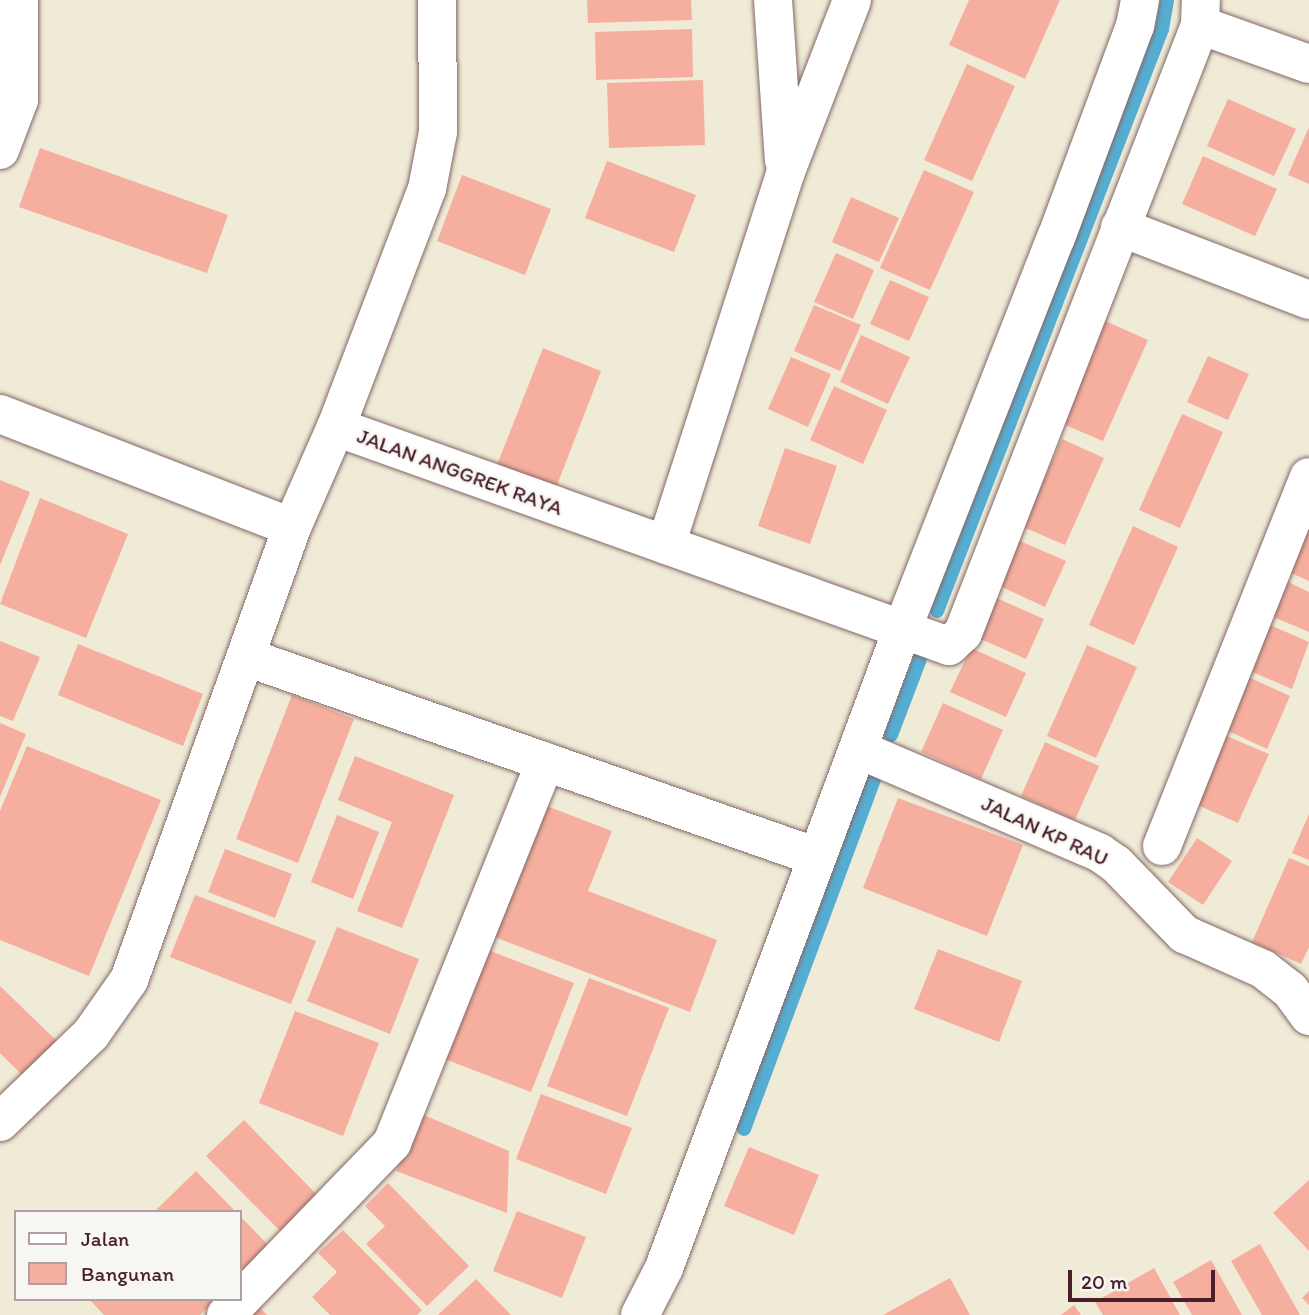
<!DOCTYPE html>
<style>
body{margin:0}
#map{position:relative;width:1309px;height:1315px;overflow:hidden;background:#efebd6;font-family:Itim,sans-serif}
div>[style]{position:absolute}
.stream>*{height:14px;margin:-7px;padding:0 7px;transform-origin:7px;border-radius:7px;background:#55add2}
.building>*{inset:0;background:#f6af9e}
.roads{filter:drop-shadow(0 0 2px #846667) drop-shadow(0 0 2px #846667)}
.minor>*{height:38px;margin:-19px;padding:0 19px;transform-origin:19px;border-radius:19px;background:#fff}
span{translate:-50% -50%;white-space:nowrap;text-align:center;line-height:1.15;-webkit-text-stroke:5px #f6f6f2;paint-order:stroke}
.street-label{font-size:21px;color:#4a1f2b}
.legend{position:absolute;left:14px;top:1210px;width:228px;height:91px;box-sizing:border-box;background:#f6f6f2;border:2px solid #b1a0a2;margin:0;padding:9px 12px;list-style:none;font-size:21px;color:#4a1f2b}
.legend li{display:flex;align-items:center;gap:14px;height:35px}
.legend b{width:35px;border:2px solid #b1a0a2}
.scale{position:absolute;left:1068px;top:1270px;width:147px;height:32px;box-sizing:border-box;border:4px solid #4a1f2b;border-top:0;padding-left:9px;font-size:21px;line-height:24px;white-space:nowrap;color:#4a1f2b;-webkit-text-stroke:5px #f6f6f2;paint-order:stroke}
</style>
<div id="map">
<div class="stream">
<i style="left:937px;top:611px;width:624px;rotate:-68.86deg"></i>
<i style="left:1162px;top:29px;width:29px;rotate:-80deg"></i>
<i style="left:891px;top:735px;width:81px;rotate:-69.1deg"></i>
<i style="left:744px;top:1129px;width:373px;rotate:-69.6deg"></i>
</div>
<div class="building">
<i style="clip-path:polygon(587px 0,691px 0,692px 20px,588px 23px)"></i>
<i style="clip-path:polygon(969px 0,1060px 0,1025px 79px,949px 45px)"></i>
<i style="clip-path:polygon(692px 29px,693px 77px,596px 80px,595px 32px)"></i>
<i style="clip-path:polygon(967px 64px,1015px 86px,972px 181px,924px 160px)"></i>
<i style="clip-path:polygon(703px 80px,705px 145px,609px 148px,607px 83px)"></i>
<i style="clip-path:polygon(1228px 99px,1296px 129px,1274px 176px,1207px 146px)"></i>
<i style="clip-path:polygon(1309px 127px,1309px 184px,1288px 175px)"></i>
<i style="clip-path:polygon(40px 148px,228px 215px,207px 273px,19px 207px)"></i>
<i style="clip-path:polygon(1203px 156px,1277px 189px,1255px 236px,1182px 204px)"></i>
<i style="clip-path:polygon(607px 161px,696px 195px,674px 252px,585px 218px)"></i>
<i style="clip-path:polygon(924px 170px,974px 192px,930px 290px,880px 268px)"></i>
<i style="clip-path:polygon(462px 175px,551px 209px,525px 275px,437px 241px)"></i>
<i style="clip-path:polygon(851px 197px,899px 218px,879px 262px,832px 242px)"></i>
<i style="clip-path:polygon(836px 253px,874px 270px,853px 319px,814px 302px)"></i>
<i style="clip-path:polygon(890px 280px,929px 297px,909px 341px,870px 324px)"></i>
<i style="clip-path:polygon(814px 305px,861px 325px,840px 371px,794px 351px)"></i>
<i style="clip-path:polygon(1103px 320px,1148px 340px,1103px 441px,1058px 422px)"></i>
<i style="clip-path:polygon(861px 335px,910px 357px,888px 404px,840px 382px)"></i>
<i style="clip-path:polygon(543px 348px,601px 371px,554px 493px,495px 470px)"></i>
<i style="clip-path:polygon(1208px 356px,1249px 374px,1228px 420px,1187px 402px)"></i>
<i style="clip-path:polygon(791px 357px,831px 374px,808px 427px,768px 409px)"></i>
<i style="clip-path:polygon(834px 386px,887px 410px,863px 464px,810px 440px)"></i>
<i style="clip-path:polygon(1182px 414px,1223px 432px,1180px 528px,1139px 510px)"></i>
<i style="clip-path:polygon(1062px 439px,1104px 458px,1065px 545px,1023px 527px)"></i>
<i style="clip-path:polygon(785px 448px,837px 466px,810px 544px,758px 526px)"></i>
<i style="clip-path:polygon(0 480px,30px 492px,0 565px)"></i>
<i style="clip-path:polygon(40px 498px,128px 534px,86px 638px,0 604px)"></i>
<i style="clip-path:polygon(1133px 526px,1178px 547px,1134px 645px,1089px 625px)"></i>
<i style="clip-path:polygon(1309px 529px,1309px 581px,1287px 571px)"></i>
<i style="clip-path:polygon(1013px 538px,1066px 561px,1045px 607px,993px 583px)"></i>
<i style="clip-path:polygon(1284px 580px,1309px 592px,1309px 632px,1269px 615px)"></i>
<i style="clip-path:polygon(994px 597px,1044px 619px,1026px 659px,976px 637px)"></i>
<i style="clip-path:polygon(1263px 622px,1309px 642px,1292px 689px,1243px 668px)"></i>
<i style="clip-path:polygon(0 641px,40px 657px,13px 721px,0 716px)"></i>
<i style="clip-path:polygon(78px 644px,203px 694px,183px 746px,58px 695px)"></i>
<i style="clip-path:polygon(1087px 645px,1137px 667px,1096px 758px,1047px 736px)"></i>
<i style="clip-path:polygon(971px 648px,1026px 673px,1006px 717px,950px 692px)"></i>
<i style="clip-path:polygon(1244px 675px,1290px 696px,1267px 749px,1222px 728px)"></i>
<i style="clip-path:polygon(292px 695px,354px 719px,298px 863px,236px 839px)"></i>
<i style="clip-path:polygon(943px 703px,1003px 730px,981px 779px,921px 752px)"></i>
<i style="clip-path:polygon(0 723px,26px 734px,0 797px)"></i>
<i style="clip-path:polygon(1224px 735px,1269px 754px,1238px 823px,1193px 803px)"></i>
<i style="clip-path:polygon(1045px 742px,1099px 766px,1075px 820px,1021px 796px)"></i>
<i style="clip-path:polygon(27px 746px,161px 800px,89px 976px,0 940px,0 811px)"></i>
<i style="clip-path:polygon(355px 756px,454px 795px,402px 928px,357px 911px,392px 822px,338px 800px)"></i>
<i style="clip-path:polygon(898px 798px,1023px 845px,987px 936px,863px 888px)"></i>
<i style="clip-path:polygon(544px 805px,612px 831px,588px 891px,717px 940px,690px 1012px,492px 936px)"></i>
<i style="clip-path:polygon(1309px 814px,1309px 860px,1292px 853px)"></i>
<i style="clip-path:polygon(337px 815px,379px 832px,353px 899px,311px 882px)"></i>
<i style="clip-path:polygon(1197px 838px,1232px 861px,1203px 905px,1168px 882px)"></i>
<i style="clip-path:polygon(225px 849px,292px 874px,275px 918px,208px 892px)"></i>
<i style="clip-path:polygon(1289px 858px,1309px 866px,1309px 947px,1301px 964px,1252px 942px)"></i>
<i style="clip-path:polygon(195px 895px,316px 941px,291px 1004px,170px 957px)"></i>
<i style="clip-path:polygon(337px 927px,419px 959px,390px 1034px,307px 1001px)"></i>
<i style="clip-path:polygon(477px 946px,574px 983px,531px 1092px,434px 1055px)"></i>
<i style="clip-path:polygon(938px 949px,1022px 981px,999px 1042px,914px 1009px)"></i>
<i style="clip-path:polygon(589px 978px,669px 1008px,627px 1116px,547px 1086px)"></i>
<i style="clip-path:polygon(0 986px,62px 1046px,28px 1081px,0 1053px)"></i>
<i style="clip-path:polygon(295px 1011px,379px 1043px,343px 1136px,259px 1103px)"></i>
<i style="clip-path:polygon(541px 1094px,632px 1128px,606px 1194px,516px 1159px)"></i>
<i style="clip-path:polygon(419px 1113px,509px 1151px,507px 1213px,396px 1171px)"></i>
<i style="clip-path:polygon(244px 1120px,320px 1198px,283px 1234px,206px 1156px)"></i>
<i style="clip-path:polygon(749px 1147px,819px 1175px,794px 1235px,724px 1206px)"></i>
<i style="clip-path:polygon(196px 1171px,236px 1212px,154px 1212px)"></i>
<i style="clip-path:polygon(1309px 1180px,1309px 1251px,1273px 1213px)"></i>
<i style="clip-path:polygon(388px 1183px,469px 1266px,427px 1306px,366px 1244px,385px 1226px,365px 1206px)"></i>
<i style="clip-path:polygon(517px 1211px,586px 1237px,562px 1298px,493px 1271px)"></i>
<i style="clip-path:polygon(240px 1216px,270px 1247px,240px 1276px)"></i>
<i style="clip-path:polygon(343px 1230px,422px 1310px,417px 1315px,330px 1315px,312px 1297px,337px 1272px,318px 1253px)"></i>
<i style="clip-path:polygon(1260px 1244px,1300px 1315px,1262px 1315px,1231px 1261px)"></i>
<i style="clip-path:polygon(1211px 1260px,1242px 1315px,1192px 1315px,1173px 1282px)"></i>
<i style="clip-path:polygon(1154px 1268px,1180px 1315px,1103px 1315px,1095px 1302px)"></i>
<i style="clip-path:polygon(950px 1278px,970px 1315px,883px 1315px)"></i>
<i style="clip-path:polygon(476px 1279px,511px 1315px,438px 1315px)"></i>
<i style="clip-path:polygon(1309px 1291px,1309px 1305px,1302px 1298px)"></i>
<i style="clip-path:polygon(89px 1299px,216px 1299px,200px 1315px,104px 1315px)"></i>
<i style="clip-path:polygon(1074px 1305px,1081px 1315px,1061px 1315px)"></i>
<i style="clip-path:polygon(260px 1308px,267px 1315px,253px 1315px)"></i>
</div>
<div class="roads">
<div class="minor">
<i style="left:773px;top:0;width:161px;rotate:86.1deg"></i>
<i style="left:1200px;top:25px;width:116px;rotate:19.7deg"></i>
<i style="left:0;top:150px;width:53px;rotate:-69.2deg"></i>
<i style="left:19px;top:100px;width:100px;rotate:-90deg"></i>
<i style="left:1120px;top:227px;width:203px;rotate:21.1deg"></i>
<i style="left:0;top:414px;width:313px;rotate:21.2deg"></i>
<i style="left:292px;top:527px;width:109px;rotate:-66.3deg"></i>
<i style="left:336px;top:427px;width:651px;rotate:19.66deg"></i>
<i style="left:949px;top:646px;width:19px;rotate:-43deg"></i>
<i style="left:963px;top:633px;width:653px;rotate:-68.7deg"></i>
<i style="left:1200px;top:25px;width:25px;rotate:-88deg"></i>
<i style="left:336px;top:427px;width:255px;rotate:-69.1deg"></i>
<i style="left:427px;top:189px;width:58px;rotate:-79.1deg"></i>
<i style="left:438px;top:132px;width:132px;rotate:-90.4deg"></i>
<i style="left:666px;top:545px;width:390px;rotate:-72.2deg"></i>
<i style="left:785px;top:174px;width:186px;rotate:-68.9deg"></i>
<i style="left:249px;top:658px;width:602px;rotate:19.31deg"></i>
<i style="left:860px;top:750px;width:261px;rotate:23.2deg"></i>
<i style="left:1100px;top:853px;width:19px;rotate:35deg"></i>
<i style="left:1116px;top:864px;width:98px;rotate:45.8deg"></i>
<i style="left:1184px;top:934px;width:86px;rotate:23.9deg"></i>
<i style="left:1263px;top:969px;width:34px;rotate:38deg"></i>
<i style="left:1290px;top:990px;width:32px;rotate:54deg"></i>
<i style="left:1162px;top:846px;width:397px;rotate:-68.3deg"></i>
<i style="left:0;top:1122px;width:127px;rotate:-44deg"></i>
<i style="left:91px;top:1034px;width:66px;rotate:-54.9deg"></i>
<i style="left:129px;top:980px;width:481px;rotate:-70.2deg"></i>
<i style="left:226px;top:1315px;width:239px;rotate:-46deg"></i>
<i style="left:392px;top:1143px;width:411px;rotate:-68.1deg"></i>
<i style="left:640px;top:1315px;width:53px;rotate:-62.9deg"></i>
<i style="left:664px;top:1268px;width:681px;rotate:-69.54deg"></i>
<i style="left:902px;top:630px;width:421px;rotate:-68.6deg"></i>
<i style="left:1056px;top:238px;width:226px;rotate:-69.6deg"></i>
<i style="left:1135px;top:26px;width:26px;rotate:-79deg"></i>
</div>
</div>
<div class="street-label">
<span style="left:460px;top:472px;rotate:20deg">JALAN ANGGREK RAYA</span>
<span style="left:1045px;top:831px;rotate:25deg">JALAN KP RAU</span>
</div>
<ul class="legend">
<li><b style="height:9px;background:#fff"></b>Jalan</li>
<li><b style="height:19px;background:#f6af9e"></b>Bangunan</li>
</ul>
<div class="scale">20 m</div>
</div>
